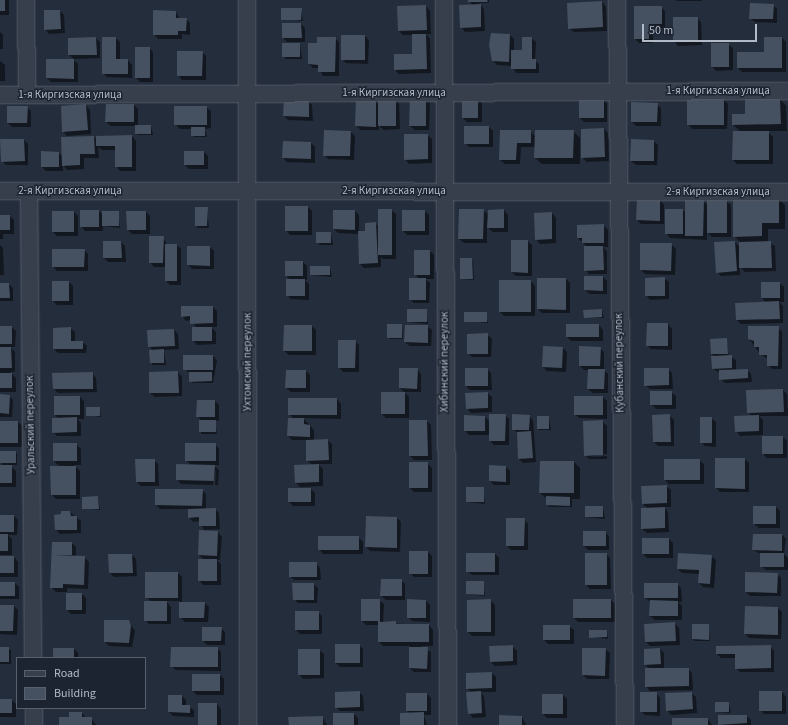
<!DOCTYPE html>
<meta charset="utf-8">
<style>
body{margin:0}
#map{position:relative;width:788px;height:725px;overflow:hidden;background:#242d3c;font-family:"Source Sans 3",sans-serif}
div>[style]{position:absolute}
.shadow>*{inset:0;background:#0007}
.building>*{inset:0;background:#455060}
.roads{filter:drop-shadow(0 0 1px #565d6a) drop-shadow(0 0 1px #565d6a)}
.street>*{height:16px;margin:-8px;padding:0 8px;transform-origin:8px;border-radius:8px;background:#383f4c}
span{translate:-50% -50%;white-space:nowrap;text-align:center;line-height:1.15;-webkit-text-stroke:3px #1d2431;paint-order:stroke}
.street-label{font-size:11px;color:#b3bac7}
.legend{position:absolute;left:16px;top:657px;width:130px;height:52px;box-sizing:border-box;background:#1d2431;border:1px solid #59606d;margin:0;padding:5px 7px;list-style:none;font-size:12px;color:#b3bac7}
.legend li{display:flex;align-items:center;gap:8px;height:20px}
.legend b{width:20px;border:1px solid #59606d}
.scale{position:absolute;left:642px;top:24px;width:115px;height:18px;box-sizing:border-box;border:2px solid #b3bac7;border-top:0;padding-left:5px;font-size:12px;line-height:14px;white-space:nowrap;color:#b3bac7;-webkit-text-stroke:3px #1d2431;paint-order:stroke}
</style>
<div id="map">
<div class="shadow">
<i style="clip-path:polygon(0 0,9px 0,9px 15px,0 15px)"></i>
<i style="clip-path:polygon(469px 0,489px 0,489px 3px,479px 3px,484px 9px,485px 31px,465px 32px,461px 27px,472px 5px)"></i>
<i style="clip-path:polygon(675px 0,702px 0,702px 1px,677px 1px)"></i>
<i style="clip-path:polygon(602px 2px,606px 7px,607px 31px,574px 32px,569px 28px)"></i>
<i style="clip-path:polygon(773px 5px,777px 9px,777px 23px,755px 22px,750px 18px)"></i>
<i style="clip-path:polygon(426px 6px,430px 11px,431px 34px,426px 34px,430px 39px,431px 73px,399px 74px,395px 70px,413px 55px,413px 35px,403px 35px,399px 31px)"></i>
<i style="clip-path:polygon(661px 7px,665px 11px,665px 28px,653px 28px,653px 43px,639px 43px,635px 39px)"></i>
<i style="clip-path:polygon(301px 9px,303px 21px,282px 19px)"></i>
<i style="clip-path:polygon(60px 11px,64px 15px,65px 33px,49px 34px,45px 29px)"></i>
<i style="clip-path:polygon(176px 12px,180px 19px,186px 19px,190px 23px,190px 35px,182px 34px,182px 39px,158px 39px,154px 34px)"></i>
<i style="clip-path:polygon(697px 18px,701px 22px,702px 45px,678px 46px,674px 41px)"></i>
<i style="clip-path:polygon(301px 24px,305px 28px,305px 42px,287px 42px,283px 38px)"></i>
<i style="clip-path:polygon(0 32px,3px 35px,3px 49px,0 49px)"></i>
<i style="clip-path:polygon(510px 35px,514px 39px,514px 51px,523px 51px,531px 38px,536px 42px,535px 61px,539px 64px,539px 73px,516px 73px,512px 66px,497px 65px,493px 61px)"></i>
<i style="clip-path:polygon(365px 36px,369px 40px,368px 64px,346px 63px,342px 59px)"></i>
<i style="clip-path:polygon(96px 38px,100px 42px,100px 58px,74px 59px,69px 55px)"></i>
<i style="clip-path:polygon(116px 38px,120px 42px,120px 60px,128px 60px,132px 65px,132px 78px,107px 77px,103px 73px)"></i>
<i style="clip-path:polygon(335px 38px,339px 42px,339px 76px,323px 76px,319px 68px,313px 68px,309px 64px)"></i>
<i style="clip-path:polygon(782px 38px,786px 42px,786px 72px,742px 72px,738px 68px,765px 53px)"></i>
<i style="clip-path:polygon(283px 44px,300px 44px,302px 59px,285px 59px)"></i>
<i style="clip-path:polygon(728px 44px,733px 48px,733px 70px,716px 71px,712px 66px)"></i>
<i style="clip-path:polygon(149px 48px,153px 52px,153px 82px,140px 82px,136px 78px)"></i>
<i style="clip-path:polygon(202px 52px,206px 56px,206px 80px,182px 80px,178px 75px)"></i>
<i style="clip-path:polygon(74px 60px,78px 64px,78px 82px,51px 82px,47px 78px)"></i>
<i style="clip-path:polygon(0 61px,5px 65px,5px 81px,0 81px)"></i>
<i style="clip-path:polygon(376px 99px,379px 103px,395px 99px,399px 103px,400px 129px,384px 130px,379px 126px,379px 130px,361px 130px,356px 126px)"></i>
<i style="clip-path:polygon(426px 99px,430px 103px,429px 130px,415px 130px,410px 126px)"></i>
<i style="clip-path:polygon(478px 99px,482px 103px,482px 122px,467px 122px,463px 118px)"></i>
<i style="clip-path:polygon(580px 99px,603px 99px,607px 103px,607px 122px,584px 122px,580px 118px)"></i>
<i style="clip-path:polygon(780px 99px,786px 106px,787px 131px,767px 131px,773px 137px,773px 164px,737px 164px,733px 160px,741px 132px,733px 125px,746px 115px)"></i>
<i style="clip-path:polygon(724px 100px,728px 104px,727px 129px,692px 129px,688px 124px)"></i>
<i style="clip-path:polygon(308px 101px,312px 105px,313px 121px,288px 120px,284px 116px)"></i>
<i style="clip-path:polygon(657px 104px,661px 108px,661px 126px,636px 126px,632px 122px)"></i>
<i style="clip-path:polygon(86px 105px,90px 110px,91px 134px,67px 136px,63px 131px)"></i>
<i style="clip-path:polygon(134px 105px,138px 109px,138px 126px,151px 126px,153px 135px,137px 135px,136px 126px,111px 126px,106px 122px)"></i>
<i style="clip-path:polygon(27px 107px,31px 111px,31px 127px,12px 127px,8px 123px)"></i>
<i style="clip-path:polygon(206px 107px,211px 111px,211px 128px,205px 129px,207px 137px,194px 137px,192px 129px,180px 129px,175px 124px)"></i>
<i style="clip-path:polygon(489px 127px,493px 131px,493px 147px,469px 147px,465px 143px)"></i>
<i style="clip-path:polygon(604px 129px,608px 133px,609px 161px,587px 162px,582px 157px)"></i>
<i style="clip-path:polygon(501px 131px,530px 131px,536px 137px,573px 131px,580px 138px,580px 164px,542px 164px,535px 158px,536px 147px,521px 147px,520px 164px,505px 164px,500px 160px)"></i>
<i style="clip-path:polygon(351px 132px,355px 136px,354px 160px,328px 159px,324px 155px)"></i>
<i style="clip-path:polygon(427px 135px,432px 139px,432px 163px,409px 164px,405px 159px)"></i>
<i style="clip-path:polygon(132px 136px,136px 141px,136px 171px,120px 171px,116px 166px,116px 150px,102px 150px,98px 147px,99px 158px,84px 158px,84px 169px,67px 170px,63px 165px,63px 171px,46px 171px,42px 167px,59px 153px,63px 157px,94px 137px,97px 140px)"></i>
<i style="clip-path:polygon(24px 140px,28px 144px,28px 165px,6px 165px,2px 161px)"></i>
<i style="clip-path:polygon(653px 141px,658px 145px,657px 165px,636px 165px,631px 161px)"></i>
<i style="clip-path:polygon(284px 142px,311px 143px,315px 147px,315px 163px,287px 162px,283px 158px)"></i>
<i style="clip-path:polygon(185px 152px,204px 152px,208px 156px,208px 169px,189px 169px,185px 165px)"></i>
<i style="clip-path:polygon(779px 199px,785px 205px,785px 229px,768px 229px,768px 242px,775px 246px,776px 271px,745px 272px,740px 267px,740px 275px,721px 276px,717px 272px,735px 242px,740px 247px,740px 242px,734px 236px)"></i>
<i style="clip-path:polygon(638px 200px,660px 200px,664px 205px,664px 224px,641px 224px,637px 220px)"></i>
<i style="clip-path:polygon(703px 201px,708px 205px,726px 201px,731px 205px,731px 237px,712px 237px,707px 232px,707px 240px,670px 238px,666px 233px,683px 210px,686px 213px)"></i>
<i style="clip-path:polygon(286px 207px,308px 207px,312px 211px,312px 235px,290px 235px,286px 230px)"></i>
<i style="clip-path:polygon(207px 208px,209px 228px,198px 228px,196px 226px)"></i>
<i style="clip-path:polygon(391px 210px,396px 214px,396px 259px,383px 259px,381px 257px,381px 267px,364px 268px,360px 264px,359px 234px,338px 233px,334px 229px,334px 211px,355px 211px,359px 215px,359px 232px,366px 232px,375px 223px,379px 227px)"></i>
<i style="clip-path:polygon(483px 210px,489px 215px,504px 210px,508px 215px,508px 232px,493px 232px,487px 227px,487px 243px,464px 243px,459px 239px)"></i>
<i style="clip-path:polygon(99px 211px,103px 215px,118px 212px,120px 228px,103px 226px,103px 231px,85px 231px,81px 226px)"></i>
<i style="clip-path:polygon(403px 211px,425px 211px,429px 215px,429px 235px,407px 235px,403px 231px)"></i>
<i style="clip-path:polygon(74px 212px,78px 216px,78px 236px,57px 236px,53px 232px)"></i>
<i style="clip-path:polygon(127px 212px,146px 212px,150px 216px,150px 234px,132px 234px,128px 230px)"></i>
<i style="clip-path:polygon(552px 213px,556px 218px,556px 243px,540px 244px,536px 239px)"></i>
<i style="clip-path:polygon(0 216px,10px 216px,14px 220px,14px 234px,3px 234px,3px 239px,0 239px)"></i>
<i style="clip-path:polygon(603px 225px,608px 230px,608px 247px,603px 247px,607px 251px,607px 274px,589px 274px,585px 270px,587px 247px,578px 238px,578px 226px)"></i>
<i style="clip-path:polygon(317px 233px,331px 233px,333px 245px,319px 245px)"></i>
<i style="clip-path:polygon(163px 237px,167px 245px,177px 245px,181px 249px,181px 285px,170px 285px,166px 281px,166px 267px,154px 267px,150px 262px)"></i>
<i style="clip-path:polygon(512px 241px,527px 241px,532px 245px,532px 276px,516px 276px,512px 272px)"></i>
<i style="clip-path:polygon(104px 242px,121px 242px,125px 246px,126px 262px,108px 262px,104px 258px)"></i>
<i style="clip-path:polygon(671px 244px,676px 249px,675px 275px,645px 274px,641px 270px)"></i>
<i style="clip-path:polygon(0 245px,3px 248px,4px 275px,0 275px)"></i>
<i style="clip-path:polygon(188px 247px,210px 247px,214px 251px,214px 269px,192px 269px,188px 265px)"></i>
<i style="clip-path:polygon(84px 250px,88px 254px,88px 271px,57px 271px,53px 266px)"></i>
<i style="clip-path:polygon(430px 251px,434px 255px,434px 279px,425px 279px,430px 283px,429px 303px,414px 303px,410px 299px,419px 279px,415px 274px)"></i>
<i style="clip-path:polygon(461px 259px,473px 261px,474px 280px,461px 279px)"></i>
<i style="clip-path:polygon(303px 262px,307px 266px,307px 280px,305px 280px,309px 284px,309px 300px,291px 299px,287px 295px,290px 280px,286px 275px)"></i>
<i style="clip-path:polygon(330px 267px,332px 277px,311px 275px)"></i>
<i style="clip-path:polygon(603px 277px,607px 281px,607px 294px,590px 294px,585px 290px)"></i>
<i style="clip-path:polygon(664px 278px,669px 282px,669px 299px,650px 300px,646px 295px)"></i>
<i style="clip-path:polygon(538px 279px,566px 279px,570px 283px,570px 313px,542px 313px,538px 309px)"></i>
<i style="clip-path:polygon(500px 281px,531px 281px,535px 286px,535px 316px,504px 316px,500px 312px)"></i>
<i style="clip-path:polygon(69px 282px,73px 286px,73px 305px,57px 305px,53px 301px)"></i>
<i style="clip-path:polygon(779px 283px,784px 287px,784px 302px,779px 302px,783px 306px,783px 323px,741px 324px,737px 320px,766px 303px,762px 298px)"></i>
<i style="clip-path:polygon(0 284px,9px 284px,13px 288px,13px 301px,0 301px)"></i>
<i style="clip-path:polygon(213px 307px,217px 311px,217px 327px,211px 327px,216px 332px,216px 344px,197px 345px,193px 340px,197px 328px,191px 320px,186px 321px,182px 316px)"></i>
<i style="clip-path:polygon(426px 310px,428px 324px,408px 322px)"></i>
<i style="clip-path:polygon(602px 310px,604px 318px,585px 317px)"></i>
<i style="clip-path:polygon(486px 313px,488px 323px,465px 321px)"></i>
<i style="clip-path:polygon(648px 324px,668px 324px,672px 329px,672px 350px,651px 349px,647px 345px)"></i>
<i style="clip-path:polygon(402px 325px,403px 339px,390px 339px,388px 337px)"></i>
<i style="clip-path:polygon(599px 325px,603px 330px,603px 341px,571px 341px,567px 337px)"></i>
<i style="clip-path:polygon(284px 326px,312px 326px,316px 330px,316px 355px,289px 355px,284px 351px)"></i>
<i style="clip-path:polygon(427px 326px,432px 330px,431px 346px,410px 346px,405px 342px)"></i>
<i style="clip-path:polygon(0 327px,12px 327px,16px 331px,15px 347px,10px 347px,15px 352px,15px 372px,10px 372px,16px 378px,16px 392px,0 392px)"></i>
<i style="clip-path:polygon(778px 327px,782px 332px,782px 369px,772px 369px,768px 365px,768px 359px,760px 354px,749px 339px)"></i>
<i style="clip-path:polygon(70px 328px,75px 332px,75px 342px,82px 342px,87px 346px,86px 353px,58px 353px,54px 349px)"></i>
<i style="clip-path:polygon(174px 330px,178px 334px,179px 349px,164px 350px,166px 365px,152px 365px,153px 350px,149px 346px,148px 331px)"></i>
<i style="clip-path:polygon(487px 334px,492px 339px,491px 357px,472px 357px,468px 353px)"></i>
<i style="clip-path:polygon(726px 339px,729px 356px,736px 360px,736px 370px,747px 370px,751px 374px,752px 382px,725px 383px,720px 379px,720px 373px,713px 369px,715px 357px,712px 354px)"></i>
<i style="clip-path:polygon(355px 341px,359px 345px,359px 372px,343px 372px,339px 367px)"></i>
<i style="clip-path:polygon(544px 347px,563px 348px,567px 352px,566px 372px,547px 371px,543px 367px)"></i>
<i style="clip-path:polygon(580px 347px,600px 348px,604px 352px,604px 370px,608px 374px,608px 393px,593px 393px,588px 389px,589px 370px,584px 370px,580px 366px)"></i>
<i style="clip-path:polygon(213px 356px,217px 360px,213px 383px,192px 383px,190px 373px,184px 369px)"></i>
<i style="clip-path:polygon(417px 369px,421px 374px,421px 392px,404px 392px,409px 397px,409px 418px,386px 418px,382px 414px,405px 393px,400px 388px)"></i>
<i style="clip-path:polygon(466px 369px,487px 369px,491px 373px,492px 390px,470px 390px,466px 386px)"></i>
<i style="clip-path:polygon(668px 369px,672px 373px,673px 389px,650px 389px,645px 385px)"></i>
<i style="clip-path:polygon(306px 371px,310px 375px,310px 392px,291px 392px,286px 388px)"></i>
<i style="clip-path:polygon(178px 372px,182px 377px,182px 396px,155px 397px,150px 393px)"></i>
<i style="clip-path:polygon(92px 373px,96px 378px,97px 392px,58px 393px,54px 389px)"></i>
<i style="clip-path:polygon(783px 390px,787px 394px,788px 416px,759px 416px,763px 420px,763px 435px,740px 436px,736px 431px,752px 416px,748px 412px)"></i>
<i style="clip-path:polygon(671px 392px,676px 396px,676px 409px,656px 409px,651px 404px)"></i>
<i style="clip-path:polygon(487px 393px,492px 397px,492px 412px,471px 413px,467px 408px)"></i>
<i style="clip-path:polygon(0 395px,9px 396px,13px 400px,12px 417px,0 417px)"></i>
<i style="clip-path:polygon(80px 397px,84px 401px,84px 419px,77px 419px,81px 423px,81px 436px,57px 436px,53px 432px,59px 419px,55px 415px)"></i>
<i style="clip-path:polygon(603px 397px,607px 401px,607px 419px,579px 418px,575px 414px)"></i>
<i style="clip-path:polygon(337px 399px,341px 404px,341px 419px,303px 418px,314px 430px,314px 440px,327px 440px,332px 444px,332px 464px,318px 464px,323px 469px,323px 486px,300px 487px,296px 483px,312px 465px,307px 460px,307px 440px,292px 440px,288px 436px,294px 419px,289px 414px)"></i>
<i style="clip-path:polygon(215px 401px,219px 405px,219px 421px,215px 420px,217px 434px,201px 434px,202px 421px,197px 416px)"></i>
<i style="clip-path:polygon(100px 408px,101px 417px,87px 415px)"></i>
<i style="clip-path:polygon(505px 415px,509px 419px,509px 445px,494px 445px,490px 441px,490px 435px,469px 435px,465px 431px,485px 417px,490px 422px)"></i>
<i style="clip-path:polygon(669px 415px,674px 420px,674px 446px,658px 446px,654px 442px)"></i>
<i style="clip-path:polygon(529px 416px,533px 420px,536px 462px,523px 463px,519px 459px,518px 433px,513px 429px)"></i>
<i style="clip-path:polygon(549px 417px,551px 430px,539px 430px,538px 428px)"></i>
<i style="clip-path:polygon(711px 418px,716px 422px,716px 447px,705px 446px,701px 442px)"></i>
<i style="clip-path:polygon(427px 421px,431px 425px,432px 460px,414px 460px,410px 456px)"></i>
<i style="clip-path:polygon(602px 421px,607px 426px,607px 454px,587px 457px,607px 456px,607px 459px,589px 459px,585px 455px)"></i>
<i style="clip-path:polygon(0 422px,18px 422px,22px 426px,22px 447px,0 447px)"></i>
<i style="clip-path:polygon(783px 437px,787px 441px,787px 458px,767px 458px,763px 454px)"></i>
<i style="clip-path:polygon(76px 444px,81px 449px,81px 465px,74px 465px,80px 471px,80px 499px,56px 499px,52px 495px,51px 467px,64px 465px,58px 465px,54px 461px)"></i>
<i style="clip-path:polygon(215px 444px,219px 449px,219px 465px,213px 465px,219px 470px,218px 485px,215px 485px,216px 469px,213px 485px,181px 484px,177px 479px,191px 465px,186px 460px)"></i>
<i style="clip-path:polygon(0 452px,17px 453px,17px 465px,10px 465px,16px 471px,16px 487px,0 487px,0 466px,2px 466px)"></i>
<i style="clip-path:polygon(745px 459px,749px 463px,749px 492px,720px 492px,716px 488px)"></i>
<i style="clip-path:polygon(154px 460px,158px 464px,159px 486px,141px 486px,137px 482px)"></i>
<i style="clip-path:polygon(699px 460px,704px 464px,704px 484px,669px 484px,665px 480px)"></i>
<i style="clip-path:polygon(574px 462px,580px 468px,580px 499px,572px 499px,572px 507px,549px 507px,547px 499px,540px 493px)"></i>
<i style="clip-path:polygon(427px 463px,432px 468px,432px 492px,414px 492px,410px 488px)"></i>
<i style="clip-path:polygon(506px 467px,510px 471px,510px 485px,494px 485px,490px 481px)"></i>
<i style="clip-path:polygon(666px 486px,671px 490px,671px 507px,664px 507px,668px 512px,669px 532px,647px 533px,642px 529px,648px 509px,643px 504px)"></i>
<i style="clip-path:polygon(483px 488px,485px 504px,467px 502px)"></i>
<i style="clip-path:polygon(311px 489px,315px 493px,315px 506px,293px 506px,289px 502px)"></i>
<i style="clip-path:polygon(202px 490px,206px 494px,206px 509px,215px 509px,219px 513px,220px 529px,204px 530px,200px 521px,193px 522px,189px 517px,189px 509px,160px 509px,156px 505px)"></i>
<i style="clip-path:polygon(98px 497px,100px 510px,83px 508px)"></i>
<i style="clip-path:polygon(603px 507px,605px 519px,586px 517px)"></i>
<i style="clip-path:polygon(776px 507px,780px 511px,780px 528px,759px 528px,754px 524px)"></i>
<i style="clip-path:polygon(70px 512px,81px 521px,81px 533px,60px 534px,56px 530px)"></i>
<i style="clip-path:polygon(0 516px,14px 516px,18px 520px,17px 535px,8px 535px,12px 539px,12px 555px,0 555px)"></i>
<i style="clip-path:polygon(367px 517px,397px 518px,401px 522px,400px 552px,370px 551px,366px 547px)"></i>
<i style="clip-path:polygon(524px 519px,528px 524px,528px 550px,511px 550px,507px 546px)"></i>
<i style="clip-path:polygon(218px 532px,222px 537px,220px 560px,217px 560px,221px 564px,221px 585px,203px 585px,199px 580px,204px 560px,199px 555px)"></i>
<i style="clip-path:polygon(605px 532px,609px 536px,609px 550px,588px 550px,584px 546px)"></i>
<i style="clip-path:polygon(782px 535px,786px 539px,784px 554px,788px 558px,788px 570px,766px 570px,761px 566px,761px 554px,753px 550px)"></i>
<i style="clip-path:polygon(359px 538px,363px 542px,363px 554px,323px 554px,319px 549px)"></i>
<i style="clip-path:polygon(669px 539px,673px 543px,673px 558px,647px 558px,643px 554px)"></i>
<i style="clip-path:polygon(53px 543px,72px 543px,76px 547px,76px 557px,84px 557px,89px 562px,88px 589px,67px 588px,67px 592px,56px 592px,51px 587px)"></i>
<i style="clip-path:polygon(428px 552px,432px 556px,432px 577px,414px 577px,410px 573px)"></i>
<i style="clip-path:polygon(467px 554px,495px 554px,499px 558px,499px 575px,472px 575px,467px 571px)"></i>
<i style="clip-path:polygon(586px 554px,606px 554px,610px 558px,611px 589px,590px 589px,586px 585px)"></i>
<i style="clip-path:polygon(132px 555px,136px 559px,137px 576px,114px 577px,110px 573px)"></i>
<i style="clip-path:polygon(711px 556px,716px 560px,714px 588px,703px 587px,699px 583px,700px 574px,682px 573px,678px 569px)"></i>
<i style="clip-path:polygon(0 557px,14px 557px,18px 562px,18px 577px,0 577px)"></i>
<i style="clip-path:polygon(316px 563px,320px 568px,321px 580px,294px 580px,290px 576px)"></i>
<i style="clip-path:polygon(178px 573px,182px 577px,182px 603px,205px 603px,209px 607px,208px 622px,185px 622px,180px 617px,180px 601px,166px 601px,171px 607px,171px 624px,149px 624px,145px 620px,152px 602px,146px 597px)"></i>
<i style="clip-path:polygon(746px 573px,777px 574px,781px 578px,781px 596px,750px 596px,746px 592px)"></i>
<i style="clip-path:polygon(401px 580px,405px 584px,405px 600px,386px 600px,381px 596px)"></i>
<i style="clip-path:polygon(483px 582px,485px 596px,467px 594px)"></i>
<i style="clip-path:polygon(0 583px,15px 583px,19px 587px,19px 599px,0 599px)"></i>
<i style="clip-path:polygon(313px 584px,318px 588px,317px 603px,298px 603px,294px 599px)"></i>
<i style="clip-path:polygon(677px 584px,681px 588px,682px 602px,678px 602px,682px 606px,682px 620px,655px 620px,650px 616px,651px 602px,645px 598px)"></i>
<i style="clip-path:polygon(67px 594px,82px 594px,86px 598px,86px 614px,71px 614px,67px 610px)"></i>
<i style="clip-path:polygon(379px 600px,384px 604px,383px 623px,429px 625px,433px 630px,433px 646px,421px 646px,431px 652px,431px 672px,414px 672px,410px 668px,410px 646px,383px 646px,379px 642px,379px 625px,366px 625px,362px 621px)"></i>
<i style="clip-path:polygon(490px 600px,495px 605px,495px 636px,472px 636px,468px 632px)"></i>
<i style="clip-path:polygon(611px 600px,615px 604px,615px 622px,578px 622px,574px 618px)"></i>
<i style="clip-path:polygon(426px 601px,430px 605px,430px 622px,412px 621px,408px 617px)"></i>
<i style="clip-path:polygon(0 606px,14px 606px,18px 610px,17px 635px,0 634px)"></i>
<i style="clip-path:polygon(778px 608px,782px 612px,781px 639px,749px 638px,745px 634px)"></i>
<i style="clip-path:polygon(318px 612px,322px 616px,322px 634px,300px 634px,296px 630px)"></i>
<i style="clip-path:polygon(128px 621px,135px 631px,132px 647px,109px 646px,105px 642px)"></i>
<i style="clip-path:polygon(675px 624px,679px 628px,680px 645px,650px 646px,646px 642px)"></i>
<i style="clip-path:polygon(708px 625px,710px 641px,695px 641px,693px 639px)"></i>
<i style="clip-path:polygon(569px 626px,574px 630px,574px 644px,548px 644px,544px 640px)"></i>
<i style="clip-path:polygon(203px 628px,221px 628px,225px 632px,225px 645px,207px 645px,203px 641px)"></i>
<i style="clip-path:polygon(607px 631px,608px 639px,590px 637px)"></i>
<i style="clip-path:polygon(359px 645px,363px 649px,363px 667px,340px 667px,336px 663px)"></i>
<i style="clip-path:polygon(512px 646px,517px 651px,517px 665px,495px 666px,491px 662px)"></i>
<i style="clip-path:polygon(770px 646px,774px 651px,774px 672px,740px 672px,736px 668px,736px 658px,721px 658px,717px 654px)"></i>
<i style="clip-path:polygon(0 648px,11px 650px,11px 664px,0 664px)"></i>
<i style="clip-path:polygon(217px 648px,221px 652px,221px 671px,176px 670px,171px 666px)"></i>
<i style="clip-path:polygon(74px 649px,78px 653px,78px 658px,54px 658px)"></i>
<i style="clip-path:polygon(605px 649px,610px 653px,609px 679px,587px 679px,583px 675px)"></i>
<i style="clip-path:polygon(660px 649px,664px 653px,664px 669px,688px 669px,692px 673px,693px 690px,650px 691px,646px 686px,650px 669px,645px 665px)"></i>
<i style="clip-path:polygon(319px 650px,324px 654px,324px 678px,303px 679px,299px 674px)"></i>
<i style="clip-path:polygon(492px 673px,496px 677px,496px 692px,480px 692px,484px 696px,486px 717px,473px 718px,469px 713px,472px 693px,467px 688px)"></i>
<i style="clip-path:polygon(220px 675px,224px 679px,224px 695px,197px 695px,193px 691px)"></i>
<i style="clip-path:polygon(359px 692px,363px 696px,364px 711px,340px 711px,336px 707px)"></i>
<i style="clip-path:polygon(782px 692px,786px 697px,786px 714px,764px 714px,760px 710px)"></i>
<i style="clip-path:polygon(656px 693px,660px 698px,660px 716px,645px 715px,641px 711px)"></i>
<i style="clip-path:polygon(691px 693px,696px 697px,697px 713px,671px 715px,667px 710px)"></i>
<i style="clip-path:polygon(427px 694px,431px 698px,431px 715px,424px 715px,427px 725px,401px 725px,410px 713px,407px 711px)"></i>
<i style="clip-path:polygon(563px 695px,567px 699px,567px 718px,547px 718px,543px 714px)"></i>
<i style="clip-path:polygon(182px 696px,186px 700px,186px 706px,194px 710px,194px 717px,173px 716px,169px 712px)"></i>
<i style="clip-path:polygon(0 700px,12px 700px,16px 704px,16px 717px,0 717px)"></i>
<i style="clip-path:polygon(729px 703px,731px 713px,716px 712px)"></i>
<i style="clip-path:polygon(217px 704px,221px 709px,221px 725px,199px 725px)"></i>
<i style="clip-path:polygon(82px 713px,86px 718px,91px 718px,96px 725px,60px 725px)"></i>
<i style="clip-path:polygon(354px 714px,358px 718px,358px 725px,334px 725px)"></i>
<i style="clip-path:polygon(719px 716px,747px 716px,751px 720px,751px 725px,719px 725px)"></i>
<i style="clip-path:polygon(322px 717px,327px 725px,290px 725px)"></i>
<i style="clip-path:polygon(522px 717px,526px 725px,500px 725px)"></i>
<i style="clip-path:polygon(708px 719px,712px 725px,673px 725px)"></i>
</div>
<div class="building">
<i style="clip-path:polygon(0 0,5px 0,5px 11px,0 11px)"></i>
<i style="clip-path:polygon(468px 0,487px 0,488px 2px,468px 2px)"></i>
<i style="clip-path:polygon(602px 1px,603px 27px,568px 29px,567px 3px)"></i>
<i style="clip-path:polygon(750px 3px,774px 4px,773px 19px,749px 19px)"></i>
<i style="clip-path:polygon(481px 4px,481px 27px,460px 28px,459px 5px)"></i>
<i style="clip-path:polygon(426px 5px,427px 30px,398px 31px,397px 6px)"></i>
<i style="clip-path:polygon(634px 6px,662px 6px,662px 24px,649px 24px,649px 39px,634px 39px)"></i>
<i style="clip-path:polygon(281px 8px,302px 8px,301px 20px,281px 20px)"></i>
<i style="clip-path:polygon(44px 10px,60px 10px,61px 29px,44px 30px)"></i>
<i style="clip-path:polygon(153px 10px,176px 11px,176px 18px,187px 18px,186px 31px,178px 31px,178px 35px,153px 35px)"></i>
<i style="clip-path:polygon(673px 17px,698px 17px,698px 42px,673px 42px)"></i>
<i style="clip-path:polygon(282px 23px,301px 23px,302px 38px,282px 38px)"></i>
<i style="clip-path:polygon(491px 33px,510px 34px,509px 62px,492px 61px,489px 45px)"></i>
<i style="clip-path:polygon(412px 34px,426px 34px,427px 69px,394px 70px,394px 54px,412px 54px)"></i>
<i style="clip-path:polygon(341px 35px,365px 35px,365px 60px,341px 60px)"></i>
<i style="clip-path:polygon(96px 37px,97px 55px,68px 55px,68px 38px)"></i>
<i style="clip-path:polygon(102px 37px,116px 37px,116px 59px,128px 59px,128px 74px,102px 74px)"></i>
<i style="clip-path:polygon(317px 37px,336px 37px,335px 72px,318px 72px,318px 65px,308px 64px,308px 43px,317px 43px)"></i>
<i style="clip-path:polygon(522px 37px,532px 37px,532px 59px,536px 59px,536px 69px,511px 69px,511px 50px,522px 50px)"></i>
<i style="clip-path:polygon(764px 37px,782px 37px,782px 68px,737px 68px,737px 52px,764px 52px)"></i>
<i style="clip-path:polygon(282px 43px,300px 43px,300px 57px,282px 57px)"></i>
<i style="clip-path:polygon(711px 43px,729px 43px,729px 67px,711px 67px)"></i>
<i style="clip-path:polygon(135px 47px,150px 47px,150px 78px,135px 78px)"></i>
<i style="clip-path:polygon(177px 51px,203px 51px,202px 76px,177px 76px)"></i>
<i style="clip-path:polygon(46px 59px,74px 59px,74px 79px,46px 78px)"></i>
<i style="clip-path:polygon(356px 98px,376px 98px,376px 127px,355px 126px)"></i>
<i style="clip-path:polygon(378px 98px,396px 98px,396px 126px,378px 126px)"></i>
<i style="clip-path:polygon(410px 98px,426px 98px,426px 126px,409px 126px)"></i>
<i style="clip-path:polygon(462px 98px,478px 98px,478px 118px,462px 118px)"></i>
<i style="clip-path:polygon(579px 98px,604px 98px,604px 118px,579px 118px)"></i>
<i style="clip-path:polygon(780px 98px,781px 124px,732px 125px,732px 114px,745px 114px,745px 99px)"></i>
<i style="clip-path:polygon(284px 99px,309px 100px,309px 117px,283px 116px)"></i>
<i style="clip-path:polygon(687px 99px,724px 99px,724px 125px,687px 125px)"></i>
<i style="clip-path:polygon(631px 102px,658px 103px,657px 122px,631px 122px)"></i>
<i style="clip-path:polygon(86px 104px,88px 130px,62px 132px,61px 106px)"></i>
<i style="clip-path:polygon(106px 104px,134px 104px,134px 122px,105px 122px)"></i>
<i style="clip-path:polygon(7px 106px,28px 106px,27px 123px,7px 123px)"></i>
<i style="clip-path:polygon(174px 106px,207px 106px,207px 125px,174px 125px)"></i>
<i style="clip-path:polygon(135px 125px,151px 125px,151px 134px,135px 134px)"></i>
<i style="clip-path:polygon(464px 126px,489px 126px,489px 144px,464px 144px)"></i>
<i style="clip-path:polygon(191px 127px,205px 127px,205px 136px,191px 136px)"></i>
<i style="clip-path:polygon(604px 128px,605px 157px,581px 158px,581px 129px)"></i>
<i style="clip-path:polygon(324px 130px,351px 131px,350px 156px,323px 156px)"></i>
<i style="clip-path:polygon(500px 130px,531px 130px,531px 143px,517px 143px,516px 160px,499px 160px)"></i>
<i style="clip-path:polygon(535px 130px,574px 130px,573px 158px,534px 158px)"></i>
<i style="clip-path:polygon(733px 131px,769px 131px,769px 160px,732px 160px)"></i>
<i style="clip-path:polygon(404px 134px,428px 134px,428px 159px,404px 160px)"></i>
<i style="clip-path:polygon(132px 135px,132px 167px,115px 167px,115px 146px,96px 146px,96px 136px)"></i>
<i style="clip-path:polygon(94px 136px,95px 154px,80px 154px,80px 165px,62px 166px,61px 137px)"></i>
<i style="clip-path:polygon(0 139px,24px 139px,25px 161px,1px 162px)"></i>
<i style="clip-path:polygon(631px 139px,654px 140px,654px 161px,630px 161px)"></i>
<i style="clip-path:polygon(283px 141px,311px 142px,311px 159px,282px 158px)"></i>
<i style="clip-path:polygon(41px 151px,59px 152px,59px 167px,41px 167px)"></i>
<i style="clip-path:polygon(184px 151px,204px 151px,204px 165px,184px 165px)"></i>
<i style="clip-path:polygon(733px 198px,779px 198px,779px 223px,762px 223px,762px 236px,733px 237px)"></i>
<i style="clip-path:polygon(637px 199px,660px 199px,660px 221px,636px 220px)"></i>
<i style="clip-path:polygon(685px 199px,704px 200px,703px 236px,685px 236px)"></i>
<i style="clip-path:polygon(707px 200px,727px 200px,727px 233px,707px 233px)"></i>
<i style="clip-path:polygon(285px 206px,308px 206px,308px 231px,285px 231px)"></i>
<i style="clip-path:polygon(195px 207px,208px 207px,207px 226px,195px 226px)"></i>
<i style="clip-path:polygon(378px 209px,392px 209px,392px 255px,378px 255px)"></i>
<i style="clip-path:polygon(459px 209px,484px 209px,483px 239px,458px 239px)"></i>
<i style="clip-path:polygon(504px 209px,504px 228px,487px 228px,488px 210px)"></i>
<i style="clip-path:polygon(665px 209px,683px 209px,683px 234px,665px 234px)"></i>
<i style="clip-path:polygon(80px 210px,99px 210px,99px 227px,80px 227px)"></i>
<i style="clip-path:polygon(333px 210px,355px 210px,355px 230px,333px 229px)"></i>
<i style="clip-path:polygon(402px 210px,425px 210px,425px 231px,402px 231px)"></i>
<i style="clip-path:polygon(52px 211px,74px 211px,74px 232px,52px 232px)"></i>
<i style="clip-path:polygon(102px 211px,119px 211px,119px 226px,102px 226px)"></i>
<i style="clip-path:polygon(126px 211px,146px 211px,146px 230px,127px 230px)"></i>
<i style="clip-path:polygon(552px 212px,552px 239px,535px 240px,534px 213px)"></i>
<i style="clip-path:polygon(0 215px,10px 215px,10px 230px,0 230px)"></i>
<i style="clip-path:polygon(376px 222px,378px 263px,359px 264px,358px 231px,365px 231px,365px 223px)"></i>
<i style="clip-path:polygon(604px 224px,604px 243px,582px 243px,582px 238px,577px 238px,577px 225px)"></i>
<i style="clip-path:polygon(316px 232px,331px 232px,331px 243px,316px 243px)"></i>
<i style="clip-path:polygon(149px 236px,164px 236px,163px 263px,149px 263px)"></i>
<i style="clip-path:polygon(511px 240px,528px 240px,528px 273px,511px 272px)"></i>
<i style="clip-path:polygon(103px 241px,121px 241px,122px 258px,103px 258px)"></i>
<i style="clip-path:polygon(735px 241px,737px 271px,716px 273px,714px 242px)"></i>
<i style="clip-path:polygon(771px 241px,772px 268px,739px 268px,739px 242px)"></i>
<i style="clip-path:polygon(640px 243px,672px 243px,671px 271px,640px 270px)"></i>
<i style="clip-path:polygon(165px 244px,177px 244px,177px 281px,165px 281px)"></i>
<i style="clip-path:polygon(187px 246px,210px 246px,210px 266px,187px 265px)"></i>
<i style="clip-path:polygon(584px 246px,603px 246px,604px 270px,584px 271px)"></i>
<i style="clip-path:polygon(52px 249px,85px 249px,84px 267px,52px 267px)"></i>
<i style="clip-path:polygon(414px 250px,430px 250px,430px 275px,414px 275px)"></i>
<i style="clip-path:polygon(460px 258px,472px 258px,473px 279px,460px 279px)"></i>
<i style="clip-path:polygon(285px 261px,303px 261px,303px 276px,285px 276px)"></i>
<i style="clip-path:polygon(310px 266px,330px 266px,330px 275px,310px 275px)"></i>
<i style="clip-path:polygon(584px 276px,603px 276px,603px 291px,584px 290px)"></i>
<i style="clip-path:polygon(665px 277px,665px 296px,645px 296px,645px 278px)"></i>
<i style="clip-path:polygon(409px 278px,426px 278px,426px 300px,409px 300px)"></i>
<i style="clip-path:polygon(537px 278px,566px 278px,566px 310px,537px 309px)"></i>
<i style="clip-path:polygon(286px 279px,305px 279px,305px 296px,286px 296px)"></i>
<i style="clip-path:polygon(499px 280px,531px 280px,531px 312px,499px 312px)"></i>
<i style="clip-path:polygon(52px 281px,69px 281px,69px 301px,52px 301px)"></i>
<i style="clip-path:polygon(761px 282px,780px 282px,780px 298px,761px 298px)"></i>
<i style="clip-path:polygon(0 283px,9px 283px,10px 298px,0 298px)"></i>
<i style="clip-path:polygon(779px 301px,780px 319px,736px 320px,735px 303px)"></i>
<i style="clip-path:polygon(181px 306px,213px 306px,213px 323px,190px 324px,190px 316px,181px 317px)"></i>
<i style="clip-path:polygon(407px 309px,427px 309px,427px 322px,407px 322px)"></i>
<i style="clip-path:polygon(602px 309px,602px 317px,584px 318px,583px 310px)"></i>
<i style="clip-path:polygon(464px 312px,487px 312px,487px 322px,464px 322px)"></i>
<i style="clip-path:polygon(647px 323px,668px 323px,668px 346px,646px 346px)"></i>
<i style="clip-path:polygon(387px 324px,402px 324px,402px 338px,387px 338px)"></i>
<i style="clip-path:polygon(566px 324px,599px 324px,599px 337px,566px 337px)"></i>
<i style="clip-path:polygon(284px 325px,312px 325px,312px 351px,283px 351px)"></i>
<i style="clip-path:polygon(405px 325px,428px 325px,428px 343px,404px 342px)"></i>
<i style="clip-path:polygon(0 326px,12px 326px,12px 344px,0 344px)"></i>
<i style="clip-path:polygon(748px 326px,779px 326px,778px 366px,767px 366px,767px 355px,759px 355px,759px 347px,754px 347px,754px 341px,748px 339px)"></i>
<i style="clip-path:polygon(71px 327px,71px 341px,83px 341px,83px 349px,53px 349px,53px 328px)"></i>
<i style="clip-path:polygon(192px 327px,212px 327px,212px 341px,192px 341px)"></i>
<i style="clip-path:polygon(174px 329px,175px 346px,148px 347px,147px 330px)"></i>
<i style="clip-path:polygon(488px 333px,488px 354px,467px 354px,467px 334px)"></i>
<i style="clip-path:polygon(727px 338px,728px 354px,711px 354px,710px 339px)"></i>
<i style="clip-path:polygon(338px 340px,356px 340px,355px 368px,338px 368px)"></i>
<i style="clip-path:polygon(543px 346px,563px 347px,562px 368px,542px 367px)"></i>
<i style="clip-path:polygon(579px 346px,601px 347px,600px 366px,579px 366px)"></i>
<i style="clip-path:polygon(0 347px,11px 347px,12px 368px,0 368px)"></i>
<i style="clip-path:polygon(164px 349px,164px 363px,150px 363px,149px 350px)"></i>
<i style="clip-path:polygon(183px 355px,213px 355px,213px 370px,183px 370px)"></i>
<i style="clip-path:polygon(732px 355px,732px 368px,712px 369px,711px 356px)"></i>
<i style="clip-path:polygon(399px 368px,418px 368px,417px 389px,399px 388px)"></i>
<i style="clip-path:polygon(465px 368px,488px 368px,488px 386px,465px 386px)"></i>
<i style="clip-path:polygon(644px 368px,669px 368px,669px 385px,644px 386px)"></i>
<i style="clip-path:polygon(588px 369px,605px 369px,604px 389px,587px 389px)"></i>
<i style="clip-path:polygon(748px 369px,748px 378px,719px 380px,719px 370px)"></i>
<i style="clip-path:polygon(286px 370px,306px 370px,306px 388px,285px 388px)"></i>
<i style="clip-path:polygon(178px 371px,179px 393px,149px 393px,149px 372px)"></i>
<i style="clip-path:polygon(93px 372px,93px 389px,53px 389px,52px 373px)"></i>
<i style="clip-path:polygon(189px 372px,212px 372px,212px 381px,189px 382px)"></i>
<i style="clip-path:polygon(0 373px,12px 373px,12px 388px,0 388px)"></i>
<i style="clip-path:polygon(783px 389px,784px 412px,747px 413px,746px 390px)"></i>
<i style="clip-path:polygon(650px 391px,672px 391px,672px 405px,650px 405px)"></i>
<i style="clip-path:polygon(381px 392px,405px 392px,405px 414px,381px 414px)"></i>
<i style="clip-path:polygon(488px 392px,488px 408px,466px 409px,465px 393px)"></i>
<i style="clip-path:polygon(0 394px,10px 395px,9px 414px,0 413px)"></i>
<i style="clip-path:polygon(54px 396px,80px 396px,80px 415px,54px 415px)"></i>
<i style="clip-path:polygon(574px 396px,603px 396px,603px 415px,574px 415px)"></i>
<i style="clip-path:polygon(288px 398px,337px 398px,337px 415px,288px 415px)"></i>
<i style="clip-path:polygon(197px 400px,215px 400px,215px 417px,196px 417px)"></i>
<i style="clip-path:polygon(86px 407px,100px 407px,100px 416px,86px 416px)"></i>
<i style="clip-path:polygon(489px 414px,506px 414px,505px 441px,489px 441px)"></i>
<i style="clip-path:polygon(512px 414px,530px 415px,529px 430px,512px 430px)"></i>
<i style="clip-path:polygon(670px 414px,671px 442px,653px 442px,652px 415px)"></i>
<i style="clip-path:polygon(464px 415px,485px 416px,485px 431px,464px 431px)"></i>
<i style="clip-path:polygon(759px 415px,759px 431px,735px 432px,734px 416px)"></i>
<i style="clip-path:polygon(537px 416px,549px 416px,549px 429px,537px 429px)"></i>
<i style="clip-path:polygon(77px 417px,77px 432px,52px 433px,52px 418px)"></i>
<i style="clip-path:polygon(700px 417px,712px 417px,712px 443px,700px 443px)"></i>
<i style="clip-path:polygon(288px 418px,304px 418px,304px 424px,310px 425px,310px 437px,287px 436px)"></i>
<i style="clip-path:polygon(199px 420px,216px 420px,216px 432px,199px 432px)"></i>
<i style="clip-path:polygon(409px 420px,427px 420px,428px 456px,409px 456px)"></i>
<i style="clip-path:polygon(603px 420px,603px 455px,584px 456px,583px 421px)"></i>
<i style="clip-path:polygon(0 421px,18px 421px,18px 443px,0 443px)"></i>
<i style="clip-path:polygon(531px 431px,533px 458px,518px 459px,517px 432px)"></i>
<i style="clip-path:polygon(762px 436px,783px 436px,783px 454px,762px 454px)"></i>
<i style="clip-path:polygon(328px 439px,329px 460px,306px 461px,306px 440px)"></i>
<i style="clip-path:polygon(53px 443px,77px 443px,77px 461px,53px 461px)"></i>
<i style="clip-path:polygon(185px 443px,216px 443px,216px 461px,185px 461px)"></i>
<i style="clip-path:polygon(0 451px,16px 451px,16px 463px,0 463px)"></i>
<i style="clip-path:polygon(715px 458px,745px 458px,745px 489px,715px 488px)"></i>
<i style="clip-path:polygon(135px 459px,155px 459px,155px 482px,136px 482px)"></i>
<i style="clip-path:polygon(664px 459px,700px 459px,700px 480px,664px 480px)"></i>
<i style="clip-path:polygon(540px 461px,574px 461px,574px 493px,539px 493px)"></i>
<i style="clip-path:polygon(409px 462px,428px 462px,428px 488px,409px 488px)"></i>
<i style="clip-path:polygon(176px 464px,215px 465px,214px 481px,176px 480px)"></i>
<i style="clip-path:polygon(319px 464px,319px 482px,295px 483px,294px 465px)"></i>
<i style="clip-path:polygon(0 465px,12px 465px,12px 483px,0 483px)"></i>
<i style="clip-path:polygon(489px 465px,506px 466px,506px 482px,489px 481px)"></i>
<i style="clip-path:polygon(50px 466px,76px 466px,76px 495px,51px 495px)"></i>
<i style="clip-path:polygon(667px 485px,667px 503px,642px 504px,641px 486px)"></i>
<i style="clip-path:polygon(466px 487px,484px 487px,484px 502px,466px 502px)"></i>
<i style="clip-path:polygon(288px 488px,311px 488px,311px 502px,288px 502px)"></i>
<i style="clip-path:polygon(155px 489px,203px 489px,202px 506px,155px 505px)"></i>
<i style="clip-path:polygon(98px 496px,99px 509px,82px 509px,82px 497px)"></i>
<i style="clip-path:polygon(546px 496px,570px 497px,570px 506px,546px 505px)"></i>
<i style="clip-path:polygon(585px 506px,603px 506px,603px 517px,585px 517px)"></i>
<i style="clip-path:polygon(753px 506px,776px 506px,776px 524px,753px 524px)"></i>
<i style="clip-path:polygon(665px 507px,665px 528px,641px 529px,641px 508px)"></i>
<i style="clip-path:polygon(216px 508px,216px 526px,199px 526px,199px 517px,188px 518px,188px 509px)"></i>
<i style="clip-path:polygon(61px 511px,70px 511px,71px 516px,77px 516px,77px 530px,55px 530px,54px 515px,61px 514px)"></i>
<i style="clip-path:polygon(0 515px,14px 515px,14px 532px,0 532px)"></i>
<i style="clip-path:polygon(366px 516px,397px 517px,397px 548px,365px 547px)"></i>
<i style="clip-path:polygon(506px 518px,525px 518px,524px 546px,506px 546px)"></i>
<i style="clip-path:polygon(199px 530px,218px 531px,217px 556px,198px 555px)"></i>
<i style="clip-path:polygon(583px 531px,606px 531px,606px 546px,583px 546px)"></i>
<i style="clip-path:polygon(0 534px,8px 534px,8px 551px,0 551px)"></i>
<i style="clip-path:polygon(753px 534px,782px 534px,782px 551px,752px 550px)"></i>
<i style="clip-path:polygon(318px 536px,359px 536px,359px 550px,318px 550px)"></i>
<i style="clip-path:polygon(642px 538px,669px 538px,669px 554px,642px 554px)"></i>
<i style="clip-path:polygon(52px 542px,72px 542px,72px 555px,54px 555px,85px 556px,84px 585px,63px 584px,63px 588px,50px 588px)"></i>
<i style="clip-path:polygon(409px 551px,428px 551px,428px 574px,409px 574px)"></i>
<i style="clip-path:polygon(466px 553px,495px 553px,495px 572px,466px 572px)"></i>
<i style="clip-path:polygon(585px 553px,607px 553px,607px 585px,585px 585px)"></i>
<i style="clip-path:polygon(678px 553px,712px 555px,710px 584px,698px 583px,699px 570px,677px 569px)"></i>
<i style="clip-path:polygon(760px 553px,784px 553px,784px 567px,760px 567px)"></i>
<i style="clip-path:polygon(108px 554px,132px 554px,133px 573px,109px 573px)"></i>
<i style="clip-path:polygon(0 556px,14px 556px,14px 573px,0 573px)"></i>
<i style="clip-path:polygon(198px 559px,217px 559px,217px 581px,198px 581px)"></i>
<i style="clip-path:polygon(289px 562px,317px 562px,317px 577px,289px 577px)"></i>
<i style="clip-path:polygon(145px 572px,178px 572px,178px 598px,145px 598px)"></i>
<i style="clip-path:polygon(745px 572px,778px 573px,777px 593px,745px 592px)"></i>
<i style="clip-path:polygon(381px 579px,402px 579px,402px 596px,380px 596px)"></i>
<i style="clip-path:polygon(466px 581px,484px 581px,484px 595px,466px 594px)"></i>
<i style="clip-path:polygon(0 582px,15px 582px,15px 596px,0 596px)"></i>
<i style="clip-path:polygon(292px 583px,314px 583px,314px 600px,293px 600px)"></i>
<i style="clip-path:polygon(644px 583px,678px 583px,678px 598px,644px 598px)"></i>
<i style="clip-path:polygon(66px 593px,82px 593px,82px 610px,66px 610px)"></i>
<i style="clip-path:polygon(361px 599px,380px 599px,380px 622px,396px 621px,396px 624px,429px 624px,429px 642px,378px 642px,378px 621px,361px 621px)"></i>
<i style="clip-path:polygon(407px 599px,426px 600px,426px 618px,407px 618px)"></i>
<i style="clip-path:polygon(491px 599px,491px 632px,467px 632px,467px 600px)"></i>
<i style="clip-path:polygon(573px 599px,611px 599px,611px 618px,573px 618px)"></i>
<i style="clip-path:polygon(650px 600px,678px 601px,678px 616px,649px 616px)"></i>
<i style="clip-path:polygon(144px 601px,167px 601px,167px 621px,144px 621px)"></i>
<i style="clip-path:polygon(179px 602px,205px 602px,204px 618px,179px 618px)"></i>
<i style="clip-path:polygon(0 605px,14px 605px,13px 631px,0 631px)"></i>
<i style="clip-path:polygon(745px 606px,778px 607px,778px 635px,744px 634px)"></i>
<i style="clip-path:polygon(295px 611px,319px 611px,319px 630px,295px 630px)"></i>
<i style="clip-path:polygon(104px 620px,129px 620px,131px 626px,129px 643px,104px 642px)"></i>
<i style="clip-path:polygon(675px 622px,676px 641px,645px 642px,644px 624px)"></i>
<i style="clip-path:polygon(692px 624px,709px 624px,709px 640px,692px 639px)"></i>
<i style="clip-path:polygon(543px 625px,570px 625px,570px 640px,543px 640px)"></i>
<i style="clip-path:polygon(202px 627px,222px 627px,221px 641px,202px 641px)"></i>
<i style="clip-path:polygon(589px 630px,607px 630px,607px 637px,589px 638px)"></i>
<i style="clip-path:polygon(335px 644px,360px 644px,360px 663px,335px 663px)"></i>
<i style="clip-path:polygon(513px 645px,513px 661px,490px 662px,489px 646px)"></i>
<i style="clip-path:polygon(771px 645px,771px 668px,735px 669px,735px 654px,716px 654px,716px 646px)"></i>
<i style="clip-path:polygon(0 647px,9px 647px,9px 662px,0 662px)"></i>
<i style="clip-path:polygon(171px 647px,218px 647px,218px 667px,170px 667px)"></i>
<i style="clip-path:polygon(409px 647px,428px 647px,427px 669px,409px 668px)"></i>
<i style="clip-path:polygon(53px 648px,74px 648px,74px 658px,53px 658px)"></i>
<i style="clip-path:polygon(582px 648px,606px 648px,605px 676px,582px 675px)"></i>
<i style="clip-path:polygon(660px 648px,661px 664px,644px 665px,644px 649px)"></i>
<i style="clip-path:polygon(298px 649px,320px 649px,320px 675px,298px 675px)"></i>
<i style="clip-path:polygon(645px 668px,689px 668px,689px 686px,645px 687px)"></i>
<i style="clip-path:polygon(492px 672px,492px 688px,466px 689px,466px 673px)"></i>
<i style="clip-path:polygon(192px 674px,220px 674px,220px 691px,192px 691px)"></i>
<i style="clip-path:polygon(360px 691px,360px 707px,335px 708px,335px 692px)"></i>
<i style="clip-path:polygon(481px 691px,482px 713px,468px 714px,466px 692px)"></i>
<i style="clip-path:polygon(759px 691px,782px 691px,782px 711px,759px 711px)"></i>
<i style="clip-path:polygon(640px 692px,657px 692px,657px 712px,640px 712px)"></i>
<i style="clip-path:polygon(692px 692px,693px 709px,666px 711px,665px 693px)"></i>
<i style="clip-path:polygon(406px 693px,427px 693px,427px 711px,406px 711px)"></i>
<i style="clip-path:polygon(542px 694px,563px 694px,563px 714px,542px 714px)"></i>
<i style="clip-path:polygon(168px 695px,182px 695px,182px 705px,190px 705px,190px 713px,168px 712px)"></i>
<i style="clip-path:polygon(0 699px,12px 699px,12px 713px,0 713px)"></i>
<i style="clip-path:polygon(715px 702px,729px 702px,729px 712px,715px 712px)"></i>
<i style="clip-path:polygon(198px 703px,217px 703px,217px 725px,198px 725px)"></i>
<i style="clip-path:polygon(69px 712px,82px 712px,82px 717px,92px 717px,92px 725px,59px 725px,59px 717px,69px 717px)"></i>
<i style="clip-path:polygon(424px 712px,424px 725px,400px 725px,400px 713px)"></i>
<i style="clip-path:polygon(333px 713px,354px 713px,354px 725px,333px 725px)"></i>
<i style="clip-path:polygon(499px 715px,522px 716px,522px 725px,499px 725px)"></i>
<i style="clip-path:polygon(718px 715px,747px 715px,747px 723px,718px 725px)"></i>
<i style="clip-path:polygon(323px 716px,323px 725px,289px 725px,288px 717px)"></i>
<i style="clip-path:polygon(672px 718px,708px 718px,708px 725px,672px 725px)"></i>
</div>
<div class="roads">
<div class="street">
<i style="left:26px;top:0;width:95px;rotate:89.4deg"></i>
<i style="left:247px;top:0;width:725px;rotate:89.92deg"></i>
<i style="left:444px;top:0;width:725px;rotate:89.68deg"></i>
<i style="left:617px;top:0;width:725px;rotate:89.37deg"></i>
<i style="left:0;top:95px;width:788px;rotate:-0.29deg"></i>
<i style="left:0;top:191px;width:788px;rotate:0.07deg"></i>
<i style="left:29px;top:191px;width:467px;rotate:89.5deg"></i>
<i style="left:34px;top:708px;width:17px;rotate:90deg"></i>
</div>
</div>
<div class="street-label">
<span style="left:718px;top:91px">1-я Киргизская улица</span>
<span style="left:394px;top:93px">1-я Киргизская улица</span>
<span style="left:70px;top:95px">1-я Киргизская улица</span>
<span style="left:70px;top:191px">2-я Киргизская улица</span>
<span style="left:394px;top:191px">2-я Киргизская улица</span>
<span style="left:718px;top:192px">2-я Киргизская улица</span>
<span style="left:248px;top:362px;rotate:-90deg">Ухтомский переулок</span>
<span style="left:445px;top:362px;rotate:-90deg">Хибинский переулок</span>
<span style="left:620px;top:363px;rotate:-91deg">Кубанский переулок</span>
<span style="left:31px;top:425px;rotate:-91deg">Уральский переулок</span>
</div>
<ul class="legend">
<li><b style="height:5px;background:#383f4c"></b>Road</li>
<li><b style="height:11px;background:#455060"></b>Building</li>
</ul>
<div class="scale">50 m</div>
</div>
